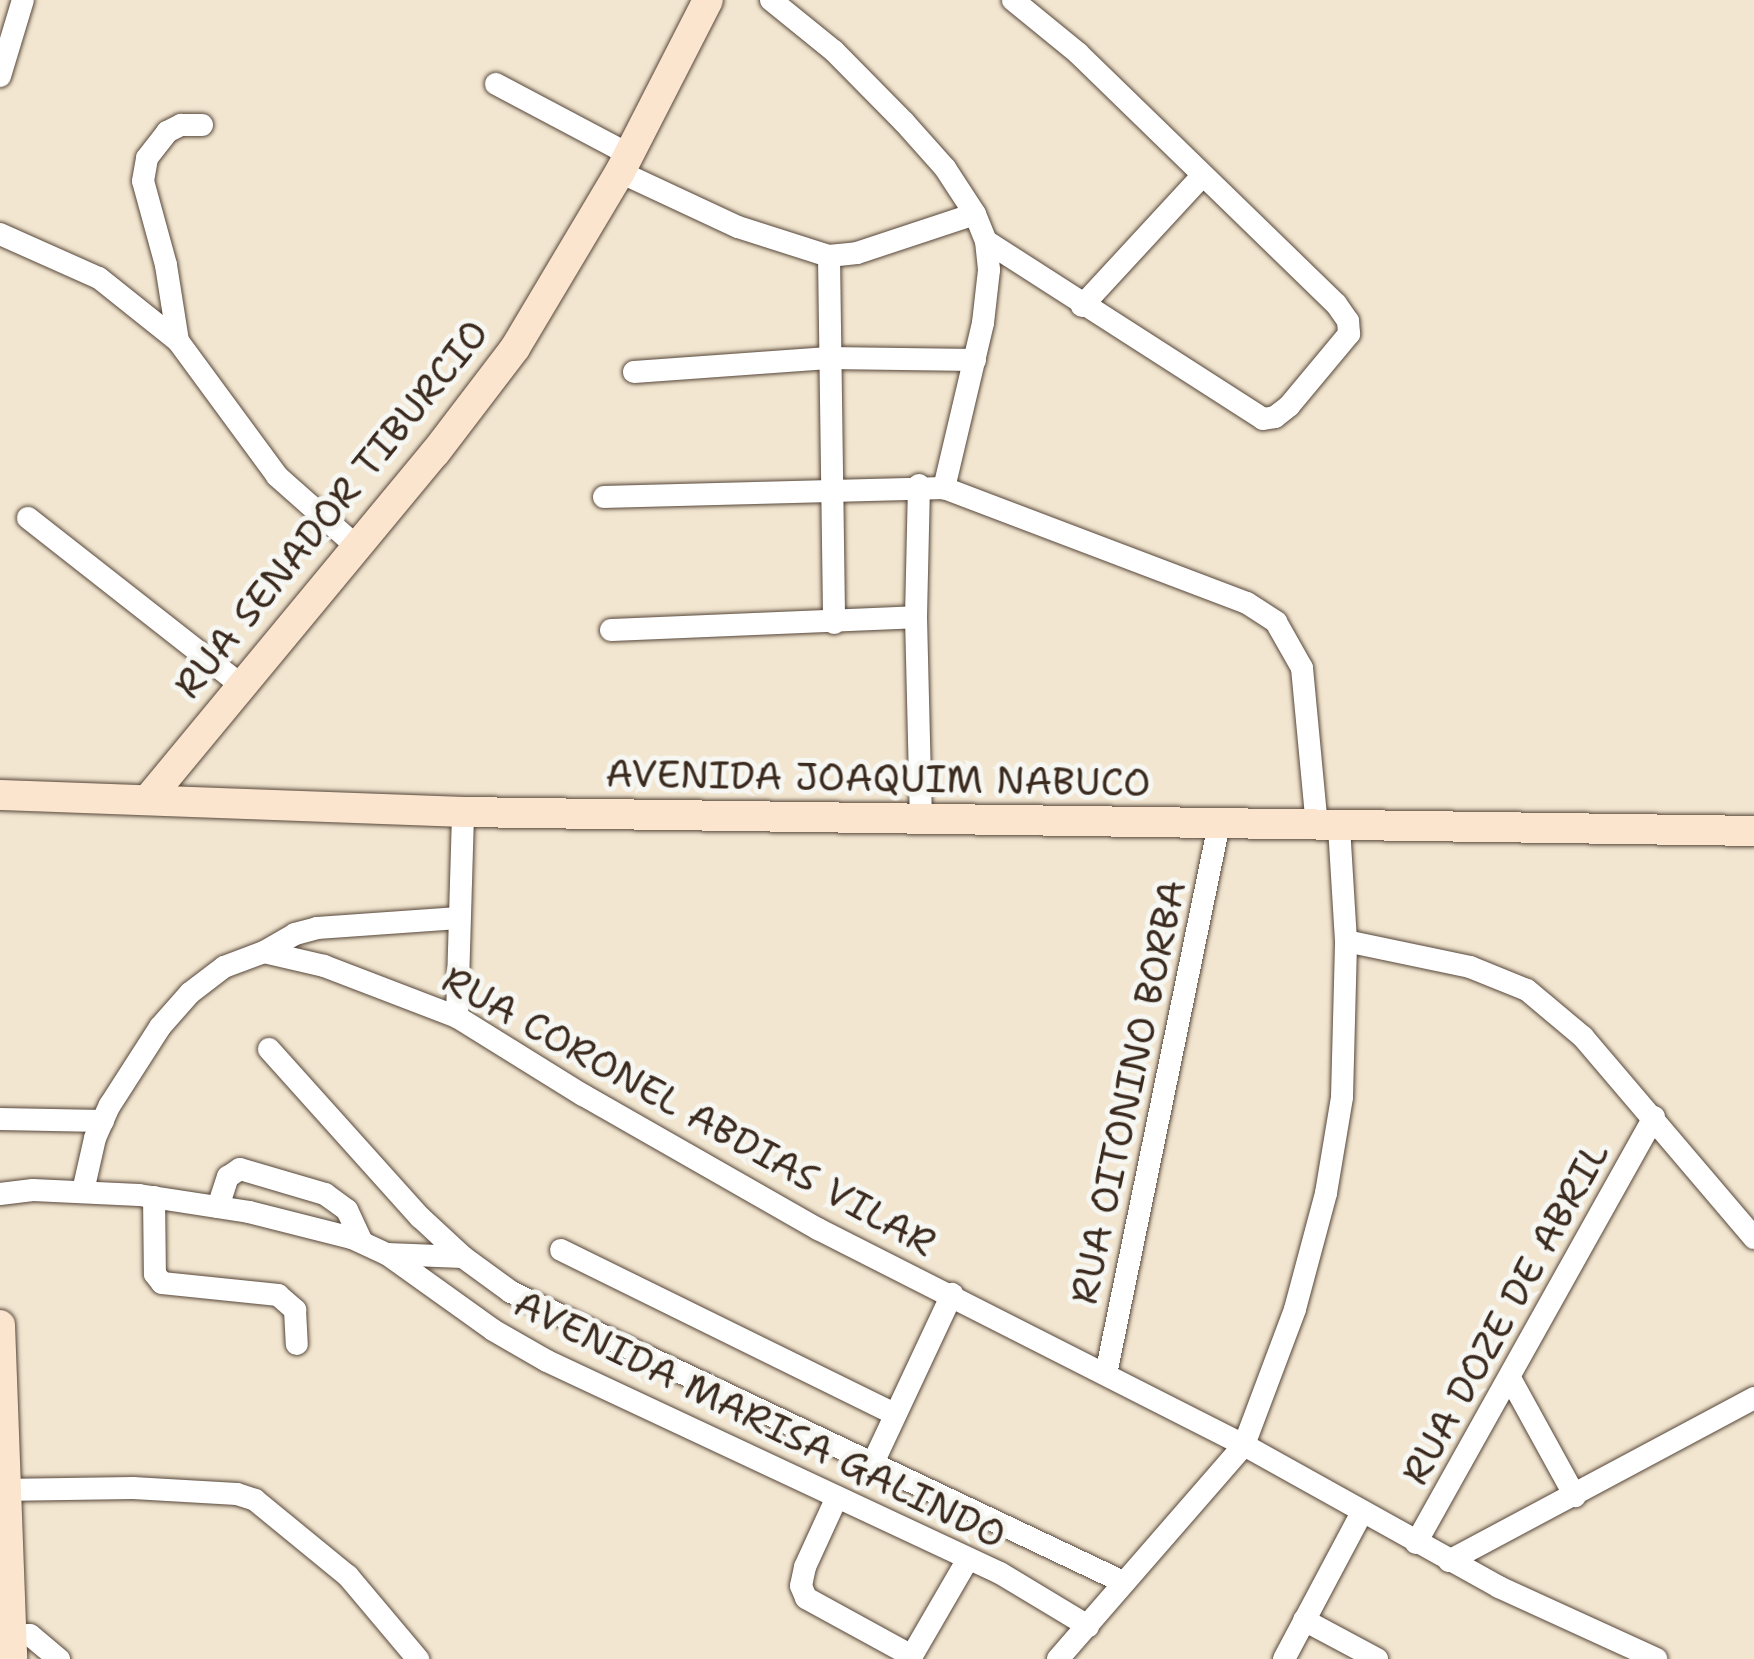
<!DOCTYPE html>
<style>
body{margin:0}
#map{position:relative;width:1754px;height:1659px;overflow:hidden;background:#f2e6d0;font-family:"Shantell Sans",sans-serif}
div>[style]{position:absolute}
.roads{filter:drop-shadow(0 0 2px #564639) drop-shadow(0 0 2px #564639)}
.street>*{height:22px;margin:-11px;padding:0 11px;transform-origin:11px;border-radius:11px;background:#fff}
.secondary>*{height:30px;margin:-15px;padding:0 15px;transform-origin:15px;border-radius:15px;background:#fce5cf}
span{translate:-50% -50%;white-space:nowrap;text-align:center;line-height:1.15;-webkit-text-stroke:10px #f6f6f2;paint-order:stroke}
.street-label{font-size:38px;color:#3b2a1e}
</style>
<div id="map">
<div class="roads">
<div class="street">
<i style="left:771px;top:0;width:81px;rotate:39deg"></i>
<i style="left:834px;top:51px;width:100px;rotate:45.4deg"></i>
<i style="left:904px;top:122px;width:62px;rotate:48.3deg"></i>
<i style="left:945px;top:168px;width:55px;rotate:56.9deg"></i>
<i style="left:975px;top:214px;width:29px;rotate:68deg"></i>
<i style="left:986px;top:241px;width:29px;rotate:84deg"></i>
<i style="left:989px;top:270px;width:53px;rotate:96.5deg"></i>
<i style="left:983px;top:323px;width:170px;rotate:103.3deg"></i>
<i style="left:0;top:76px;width:79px;rotate:-73.2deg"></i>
<i style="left:496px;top:84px;width:149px;rotate:27.9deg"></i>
<i style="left:620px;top:172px;width:130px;rotate:25deg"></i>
<i style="left:738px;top:227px;width:96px;rotate:17.7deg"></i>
<i style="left:829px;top:256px;width:28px;rotate:-6deg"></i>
<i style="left:857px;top:253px;width:124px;rotate:-18.3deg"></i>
<i style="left:0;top:234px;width:108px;rotate:24deg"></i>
<i style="left:99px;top:278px;width:101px;rotate:38.6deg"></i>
<i style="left:178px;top:341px;width:167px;rotate:53.7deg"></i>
<i style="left:277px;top:476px;width:104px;rotate:41.5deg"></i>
<i style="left:986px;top:241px;width:329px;rotate:32.7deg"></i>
<i style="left:1263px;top:419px;width:12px;rotate:-9deg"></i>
<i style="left:1275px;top:417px;width:18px;rotate:-38deg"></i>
<i style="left:1289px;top:406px;width:94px;rotate:-50.2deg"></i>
<i style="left:1349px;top:334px;width:13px;rotate:-94deg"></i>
<i style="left:1348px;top:321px;width:21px;rotate:-125deg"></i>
<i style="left:1336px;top:304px;width:360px;rotate:-135.8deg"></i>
<i style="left:1078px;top:53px;width:84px;rotate:-140.8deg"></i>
<i style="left:829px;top:256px;width:367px;rotate:89.2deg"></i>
<i style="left:1082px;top:306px;width:177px;rotate:-47.3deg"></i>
<i style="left:178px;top:341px;width:77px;rotate:-99deg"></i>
<i style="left:166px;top:265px;width:87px;rotate:-105.3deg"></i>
<i style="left:143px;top:181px;width:23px;rotate:-80deg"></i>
<i style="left:147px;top:158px;width:33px;rotate:-52deg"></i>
<i style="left:167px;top:132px;width:16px;rotate:-27deg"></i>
<i style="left:181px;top:125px;width:21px"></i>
<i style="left:634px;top:372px;width:195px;rotate:-4.1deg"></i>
<i style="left:828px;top:358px;width:147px;rotate:0.8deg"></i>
<i style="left:919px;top:485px;width:132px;rotate:91.3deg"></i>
<i style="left:916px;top:617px;width:199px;rotate:88.6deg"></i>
<i style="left:604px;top:497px;width:340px;rotate:-1.5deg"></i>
<i style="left:944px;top:488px;width:324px;rotate:20.8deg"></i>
<i style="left:1247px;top:603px;width:35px;rotate:33deg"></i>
<i style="left:1276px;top:622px;width:53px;rotate:60.5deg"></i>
<i style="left:1302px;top:668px;width:159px;rotate:84.6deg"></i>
<i style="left:28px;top:518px;width:269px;rotate:38.1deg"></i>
<i style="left:611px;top:630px;width:305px;rotate:-2.4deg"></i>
<i style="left:1346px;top:941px;width:127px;rotate:11.8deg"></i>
<i style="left:1470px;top:967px;width:61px;rotate:22deg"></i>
<i style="left:1527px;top:990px;width:73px;rotate:40deg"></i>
<i style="left:1583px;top:1037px;width:264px;rotate:49.6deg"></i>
<i style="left:264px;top:952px;width:36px;rotate:-30deg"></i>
<i style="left:295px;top:934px;width:23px;rotate:-15deg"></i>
<i style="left:317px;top:928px;width:142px;rotate:-4deg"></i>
<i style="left:457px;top:1017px;width:205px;rotate:-88.3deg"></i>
<i style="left:269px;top:1049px;width:226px;rotate:48.1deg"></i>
<i style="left:420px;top:1217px;width:59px;rotate:42.9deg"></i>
<i style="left:463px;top:1257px;width:59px;rotate:36.1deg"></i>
<i style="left:511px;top:1292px;width:677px;rotate:25.35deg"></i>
<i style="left:0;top:1119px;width:103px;rotate:1.1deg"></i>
<i style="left:83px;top:1191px;width:54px;rotate:-77.2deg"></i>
<i style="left:95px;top:1138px;width:36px;rotate:-66deg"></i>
<i style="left:110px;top:1105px;width:93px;rotate:-57.3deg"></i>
<i style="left:160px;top:1027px;width:45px;rotate:-48.6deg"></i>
<i style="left:190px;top:993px;width:43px;rotate:-37.4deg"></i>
<i style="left:224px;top:967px;width:43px;rotate:-20.6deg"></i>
<i style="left:264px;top:952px;width:62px;rotate:13.1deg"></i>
<i style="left:324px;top:966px;width:142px;rotate:21deg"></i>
<i style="left:457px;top:1017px;width:148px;rotate:31.8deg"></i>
<i style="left:583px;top:1095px;width:271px;rotate:29.7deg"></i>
<i style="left:818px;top:1229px;width:478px;rotate:26.9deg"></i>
<i style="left:1244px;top:1445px;width:292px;rotate:29.1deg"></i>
<i style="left:1499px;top:1587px;width:173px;rotate:24.6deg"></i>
<i style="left:0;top:1194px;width:33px;rotate:-7deg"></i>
<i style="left:33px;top:1190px;width:106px;rotate:2.7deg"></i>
<i style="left:139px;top:1195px;width:111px;rotate:8.8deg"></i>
<i style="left:249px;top:1212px;width:106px;rotate:14.2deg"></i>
<i style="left:352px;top:1238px;width:38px;rotate:25deg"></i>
<i style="left:387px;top:1254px;width:130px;rotate:35.6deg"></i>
<i style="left:493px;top:1330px;width:62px;rotate:29.9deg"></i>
<i style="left:547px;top:1361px;width:500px;rotate:25.08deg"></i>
<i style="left:1000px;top:1573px;width:103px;rotate:31.1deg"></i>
<i style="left:154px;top:1197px;width:77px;rotate:89.3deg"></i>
<i style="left:155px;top:1274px;width:11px;rotate:52deg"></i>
<i style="left:162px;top:1283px;width:117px;rotate:5.9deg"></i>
<i style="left:278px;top:1295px;width:23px;rotate:41deg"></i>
<i style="left:295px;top:1310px;width:34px;rotate:87deg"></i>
<i style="left:218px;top:1207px;width:32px;rotate:-72deg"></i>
<i style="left:228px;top:1177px;width:14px;rotate:-34deg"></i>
<i style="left:240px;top:1169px;width:89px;rotate:16.4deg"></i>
<i style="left:325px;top:1194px;width:27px;rotate:36deg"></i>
<i style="left:347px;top:1210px;width:35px;rotate:65deg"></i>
<i style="left:561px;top:1250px;width:372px;rotate:26.2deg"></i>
<i style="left:387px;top:1254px;width:76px;rotate:2.3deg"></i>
<i style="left:1106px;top:1374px;width:561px;rotate:-78.39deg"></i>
<i style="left:1510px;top:1378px;width:135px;rotate:61.2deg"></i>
<i style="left:872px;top:1465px;width:189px;rotate:-64.9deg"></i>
<i style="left:0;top:1490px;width:133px;rotate:-0.9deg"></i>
<i style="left:133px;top:1488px;width:104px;rotate:3.3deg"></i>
<i style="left:237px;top:1494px;width:19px;rotate:18deg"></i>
<i style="left:255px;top:1500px;width:120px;rotate:39.3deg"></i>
<i style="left:348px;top:1576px;width:109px;rotate:49.9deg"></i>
<i style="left:837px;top:1497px;width:77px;rotate:114.6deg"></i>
<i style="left:805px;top:1567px;width:19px;rotate:102deg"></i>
<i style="left:801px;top:1586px;width:13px;rotate:67deg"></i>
<i style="left:806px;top:1598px;width:121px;rotate:28.7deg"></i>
<i style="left:1416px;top:1543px;width:488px;rotate:-60.8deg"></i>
<i style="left:1449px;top:1561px;width:346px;rotate:-28.1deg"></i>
<i style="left:1304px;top:1620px;width:83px;rotate:28.1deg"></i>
<i style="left:0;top:1636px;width:30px;rotate:-2deg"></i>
<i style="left:30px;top:1635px;width:38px;rotate:40deg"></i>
<i style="left:910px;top:1659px;width:116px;rotate:-59.9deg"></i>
<i style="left:1058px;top:1659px;width:284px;rotate:-49deg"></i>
<i style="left:1244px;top:1445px;width:145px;rotate:-69.4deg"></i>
<i style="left:1295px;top:1309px;width:120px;rotate:-75deg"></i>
<i style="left:1326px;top:1193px;width:97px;rotate:-80.5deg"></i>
<i style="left:1342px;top:1097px;width:156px;rotate:-88.5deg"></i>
<i style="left:1346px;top:941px;width:114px;rotate:-93.5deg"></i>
<i style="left:1284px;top:1659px;width:166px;rotate:-62deg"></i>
</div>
<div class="secondary">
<i style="left:0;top:795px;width:463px;rotate:2.1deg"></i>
<i style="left:463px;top:812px;width:1291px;rotate:0.84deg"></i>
<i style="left:150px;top:797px;width:447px;rotate:-50.4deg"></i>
<i style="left:435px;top:453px;width:132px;rotate:-52.7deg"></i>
<i style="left:515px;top:348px;width:205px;rotate:-59.2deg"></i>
<i style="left:620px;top:172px;width:193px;rotate:-62.9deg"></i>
<i style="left:0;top:1325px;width:334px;rotate:87.9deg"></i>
</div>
</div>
<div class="street-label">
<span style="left:331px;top:509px;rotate:-51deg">RUA SENADOR TIBURCIO</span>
<span style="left:878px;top:778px;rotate:1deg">AVENIDA JOAQUIM NABUCO</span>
<span style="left:1128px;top:1092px;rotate:-78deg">RUA OITONINO BORBA</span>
<span style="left:689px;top:1111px;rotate:29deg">RUA CORONEL ABDIAS VILAR</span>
<span style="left:1505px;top:1313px;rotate:-61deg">RUA DOZE DE ABRIL</span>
<span style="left:760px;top:1419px;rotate:26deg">AVENIDA MARISA GALINDO</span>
</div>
</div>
